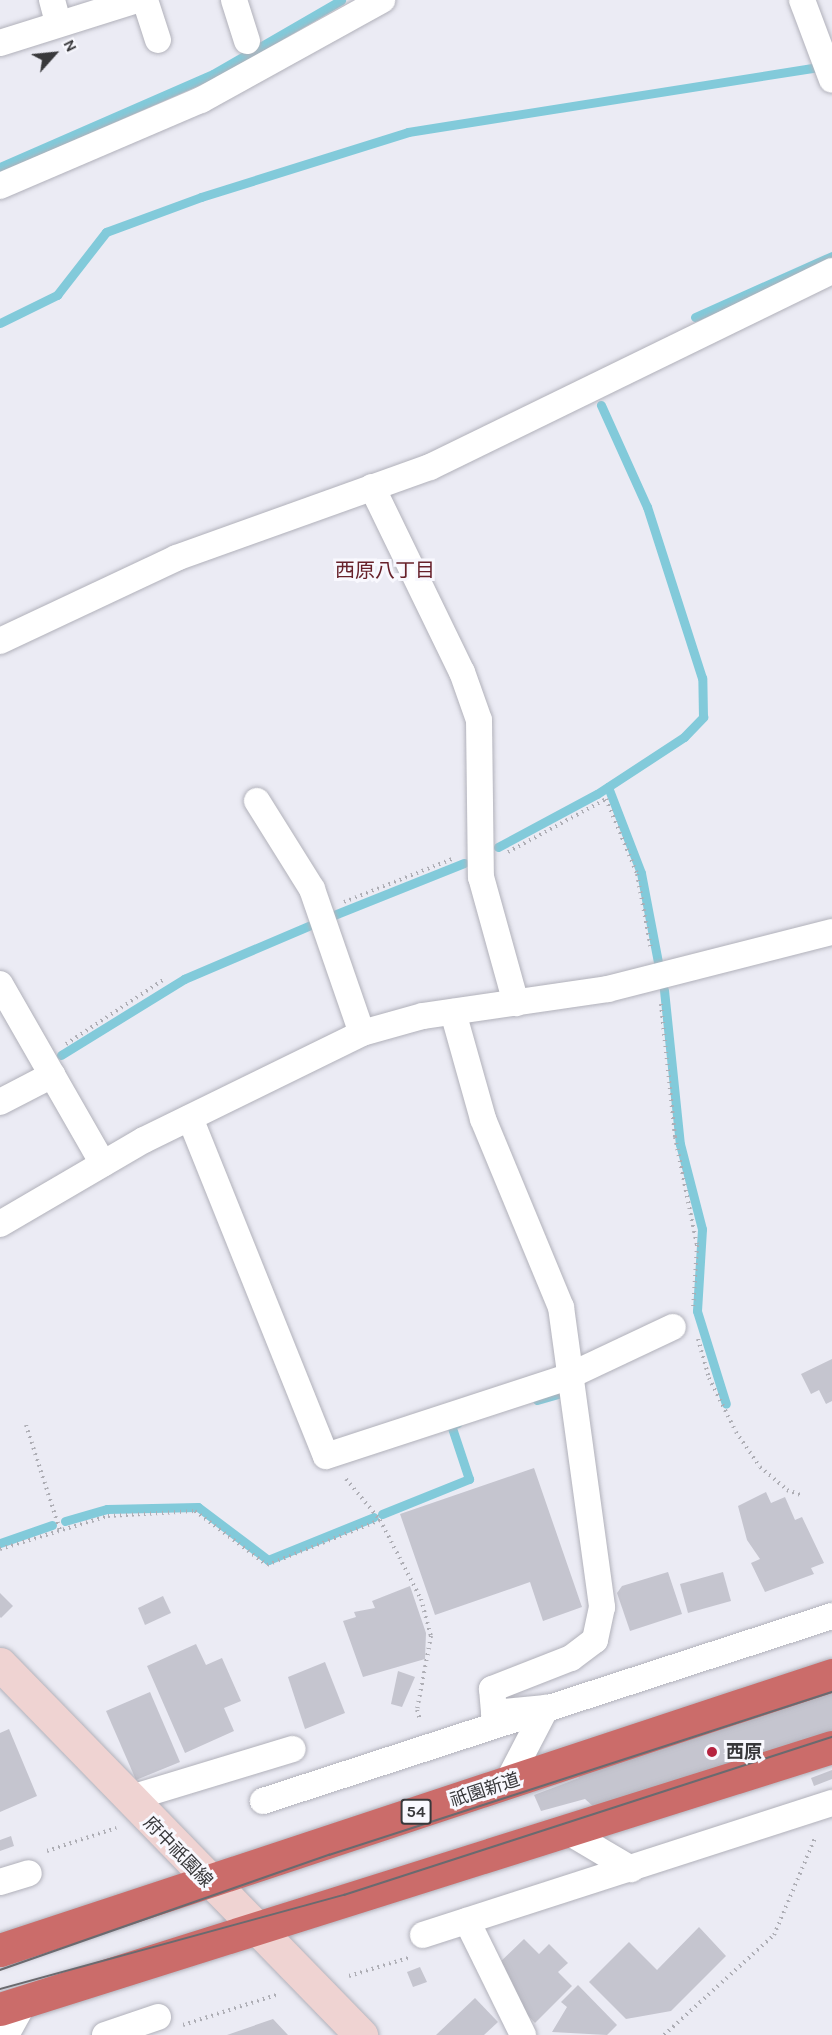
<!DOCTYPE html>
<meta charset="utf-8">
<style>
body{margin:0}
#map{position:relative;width:832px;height:2035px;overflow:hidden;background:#ebebf4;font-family:Karla,"Noto Sans JP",sans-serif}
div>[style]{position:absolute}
.stream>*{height:9px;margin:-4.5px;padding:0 4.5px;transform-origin:4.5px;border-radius:4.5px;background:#82cada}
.building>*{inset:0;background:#c5c5cf}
.path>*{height:4px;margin-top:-2px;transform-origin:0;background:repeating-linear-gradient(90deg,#aeaeb5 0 1.5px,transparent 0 6px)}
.roads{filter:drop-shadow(0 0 2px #b1b1ba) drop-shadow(0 0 2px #b1b1ba)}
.street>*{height:26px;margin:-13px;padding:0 13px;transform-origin:13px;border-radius:13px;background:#fff}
.secondary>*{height:33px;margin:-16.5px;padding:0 16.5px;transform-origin:16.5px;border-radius:16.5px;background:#efd3d2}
.highway>*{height:33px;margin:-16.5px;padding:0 16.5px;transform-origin:16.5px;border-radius:16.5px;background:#cb6c6a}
.tram>*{height:1.5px;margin:-0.75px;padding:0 0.75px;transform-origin:0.75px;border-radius:0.75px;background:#6a6a6f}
.dots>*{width:16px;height:16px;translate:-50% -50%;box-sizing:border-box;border:3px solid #f8f8fe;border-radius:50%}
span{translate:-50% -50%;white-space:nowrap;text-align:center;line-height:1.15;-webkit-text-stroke:6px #f8f8fe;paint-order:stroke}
.shield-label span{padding:2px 4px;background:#f8f8fe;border:2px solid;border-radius:4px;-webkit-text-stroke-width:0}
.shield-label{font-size:16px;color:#38383b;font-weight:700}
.poi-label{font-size:18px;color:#38383b;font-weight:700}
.left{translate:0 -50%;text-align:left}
.street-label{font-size:18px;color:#38383b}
.neighbourhood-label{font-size:20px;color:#67212a}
.north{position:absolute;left:24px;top:24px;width:60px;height:60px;-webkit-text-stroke:4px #f8f8fe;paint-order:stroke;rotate:63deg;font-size:16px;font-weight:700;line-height:24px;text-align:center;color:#38383b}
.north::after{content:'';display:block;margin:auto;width:21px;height:27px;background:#38383b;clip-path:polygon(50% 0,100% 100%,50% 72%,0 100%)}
</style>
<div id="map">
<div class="stream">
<i style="left:0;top:167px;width:232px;rotate:-23.6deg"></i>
<i style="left:213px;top:74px;width:148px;rotate:-30deg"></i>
<i style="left:695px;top:317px;width:150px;rotate:-24deg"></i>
<i style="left:0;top:323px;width:64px;rotate:-26.2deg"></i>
<i style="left:57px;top:295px;width:80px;rotate:-52.1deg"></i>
<i style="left:106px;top:232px;width:101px;rotate:-20.2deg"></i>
<i style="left:201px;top:197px;width:217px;rotate:-17.4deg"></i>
<i style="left:408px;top:132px;width:411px;rotate:-9deg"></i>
<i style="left:608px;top:787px;width:92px;rotate:69deg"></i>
<i style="left:641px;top:873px;width:96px;rotate:79.2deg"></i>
<i style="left:498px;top:847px;width:112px;rotate:-28.2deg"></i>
<i style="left:597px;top:794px;width:104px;rotate:-33.2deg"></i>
<i style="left:684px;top:737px;width:28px;rotate:-46deg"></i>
<i style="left:703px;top:717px;width:39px;rotate:-91deg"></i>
<i style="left:702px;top:678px;width:180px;rotate:-107.8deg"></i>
<i style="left:647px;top:507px;width:112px;rotate:-114.3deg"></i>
<i style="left:334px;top:915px;width:140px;rotate:-21.8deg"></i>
<i style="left:664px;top:990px;width:155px;rotate:84.1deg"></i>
<i style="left:680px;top:1144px;width:88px;rotate:75.5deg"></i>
<i style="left:702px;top:1229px;width:82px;rotate:93.5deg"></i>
<i style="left:697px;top:1311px;width:97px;rotate:72.7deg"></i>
<i style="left:61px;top:1055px;width:145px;rotate:-31.7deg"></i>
<i style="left:184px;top:979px;width:140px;rotate:-23.1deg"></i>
<i style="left:537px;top:1400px;width:22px;rotate:-16deg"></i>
<i style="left:382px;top:1514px;width:94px;rotate:-21.9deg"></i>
<i style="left:469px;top:1479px;width:57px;rotate:-108.4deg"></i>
<i style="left:451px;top:1425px;width:7px;rotate:-16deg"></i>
<i style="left:65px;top:1521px;width:44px;rotate:-15.9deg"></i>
<i style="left:107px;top:1509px;width:91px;rotate:-1.3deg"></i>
<i style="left:198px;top:1507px;width:88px;rotate:37.1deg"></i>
<i style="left:268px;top:1560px;width:114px;rotate:-22.1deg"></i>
<i style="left:0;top:1543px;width:55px;rotate:-19.1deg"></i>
</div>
<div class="building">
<i style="clip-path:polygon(832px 1359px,832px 1401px,826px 1404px,819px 1390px,811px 1394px,801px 1374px)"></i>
<i style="clip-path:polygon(534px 1468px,582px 1607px,543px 1621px,530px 1582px,435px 1615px,400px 1514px)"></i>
<i style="clip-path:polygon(766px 1492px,771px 1503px,785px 1497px,795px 1520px,802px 1517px,824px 1563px,811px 1568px,814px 1574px,765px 1592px,751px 1563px,760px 1559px,747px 1540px,738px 1506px)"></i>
<i style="clip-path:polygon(668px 1572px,682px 1614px,630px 1631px,617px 1593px,622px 1586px)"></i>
<i style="clip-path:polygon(723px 1572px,731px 1601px,688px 1613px,680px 1584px)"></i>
<i style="clip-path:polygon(410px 1586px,426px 1633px,425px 1659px,363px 1677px,343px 1621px,356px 1617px,354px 1612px,375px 1608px,372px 1601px)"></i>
<i style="clip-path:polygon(0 1593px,13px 1606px,1px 1618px,0 1617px)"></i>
<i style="clip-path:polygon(163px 1596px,171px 1613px,145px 1625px,138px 1608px)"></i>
<i style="clip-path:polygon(196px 1644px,206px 1665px,222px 1658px,241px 1701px,224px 1708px,234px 1731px,185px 1753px,147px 1666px)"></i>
<i style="clip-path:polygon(325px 1662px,345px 1713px,305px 1729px,288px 1677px)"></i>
<i style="clip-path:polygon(398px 1671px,415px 1677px,402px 1707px,391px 1704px)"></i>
<i style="clip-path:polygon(832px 1684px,832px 1734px,596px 1809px,585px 1799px,541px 1811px,534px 1795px,579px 1778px,577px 1774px)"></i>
<i style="clip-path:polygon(150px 1692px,180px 1762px,136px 1780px,106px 1711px)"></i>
<i style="clip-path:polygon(9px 1729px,37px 1796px,0 1812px,0 1733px)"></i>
<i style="clip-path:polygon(832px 1770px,832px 1779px,814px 1786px,811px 1778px)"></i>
<i style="clip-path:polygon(11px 1836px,14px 1846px,0 1851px,0 1840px)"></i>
<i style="clip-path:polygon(699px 1927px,726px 1956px,671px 2011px,626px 2019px,589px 1982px,629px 1942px,657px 1970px)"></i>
<i style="clip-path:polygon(524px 1939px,539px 1954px,549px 1944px,568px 1963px,558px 1972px,572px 1986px,535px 2023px,500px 1987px,493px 1969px)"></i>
<i style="clip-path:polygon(420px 1967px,427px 1982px,413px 1987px,407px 1972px)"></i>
<i style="clip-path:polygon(578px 1985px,617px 2025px,607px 2035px,552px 2032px,567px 2007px,561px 2002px)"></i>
<i style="clip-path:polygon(475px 1998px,498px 2022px,484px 2035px,436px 2035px)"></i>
<i style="clip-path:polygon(273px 2019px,288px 2035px,227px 2035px)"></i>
</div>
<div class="path">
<i style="left:508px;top:852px;width:111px;rotate:-28.4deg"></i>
<i style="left:606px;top:799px;width:81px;rotate:67.5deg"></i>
<i style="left:637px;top:874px;width:76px;rotate:79.4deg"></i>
<i style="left:344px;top:902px;width:116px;rotate:-21.7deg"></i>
<i style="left:661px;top:1004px;width:134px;rotate:84deg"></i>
<i style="left:675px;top:1137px;width:110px;rotate:78.5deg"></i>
<i style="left:697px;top:1245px;width:63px;rotate:93.6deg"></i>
<i style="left:66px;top:1044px;width:116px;rotate:-33.4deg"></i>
<i style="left:698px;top:1339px;width:41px;rotate:74.2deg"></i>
<i style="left:709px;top:1378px;width:60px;rotate:63.4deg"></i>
<i style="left:736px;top:1432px;width:42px;rotate:55.6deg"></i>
<i style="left:760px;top:1467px;width:35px;rotate:40deg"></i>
<i style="left:787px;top:1490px;width:15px;rotate:20deg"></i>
<i style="left:26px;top:1425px;width:110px;rotate:72.1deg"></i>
<i style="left:346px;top:1479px;width:53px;rotate:50.3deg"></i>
<i style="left:380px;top:1520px;width:89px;rotate:62.6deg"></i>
<i style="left:421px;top:1599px;width:38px;rotate:75deg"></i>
<i style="left:431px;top:1636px;width:75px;rotate:100.7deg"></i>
<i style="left:417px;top:1710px;width:9px;rotate:72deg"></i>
<i style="left:0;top:1549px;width:113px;rotate:-17deg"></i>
<i style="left:108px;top:1516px;width:87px;rotate:-3.3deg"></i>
<i style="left:195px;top:1511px;width:90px;rotate:36.9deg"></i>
<i style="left:267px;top:1565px;width:122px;rotate:-21.7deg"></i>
<i style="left:47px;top:1851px;width:73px;rotate:-18.4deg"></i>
<i style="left:349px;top:1976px;width:62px;rotate:-17deg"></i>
<i style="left:183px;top:2025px;width:98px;rotate:-17.9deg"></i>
<i style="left:664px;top:2035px;width:149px;rotate:-42.3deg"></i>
<i style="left:774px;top:1935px;width:105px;rotate:-67.1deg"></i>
</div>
<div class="roads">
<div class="street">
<i style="left:52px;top:0;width:24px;rotate:75deg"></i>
<i style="left:145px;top:0;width:42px;rotate:72deg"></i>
<i style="left:234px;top:0;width:43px;rotate:72.4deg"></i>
<i style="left:802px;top:0;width:85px;rotate:69.4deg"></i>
<i style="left:0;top:43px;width:144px;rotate:-17.4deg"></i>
<i style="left:0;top:186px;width:219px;rotate:-23.2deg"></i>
<i style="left:201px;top:100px;width:207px;rotate:-28.9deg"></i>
<i style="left:372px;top:487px;width:206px;rotate:64.1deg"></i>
<i style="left:462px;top:672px;width:51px;rotate:70.5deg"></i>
<i style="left:479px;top:720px;width:157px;rotate:89.3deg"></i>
<i style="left:481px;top:877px;width:131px;rotate:74.5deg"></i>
<i style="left:0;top:641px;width:195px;rotate:-25.2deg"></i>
<i style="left:176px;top:558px;width:270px;rotate:-19.7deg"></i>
<i style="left:430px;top:467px;width:447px;rotate:-26deg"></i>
<i style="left:257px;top:801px;width:104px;rotate:58deg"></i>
<i style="left:312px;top:889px;width:152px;rotate:70.9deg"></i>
<i style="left:0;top:984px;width:207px;rotate:60.2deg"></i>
<i style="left:453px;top:1012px;width:111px;rotate:74.3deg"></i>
<i style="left:483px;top:1119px;width:204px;rotate:67.5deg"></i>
<i style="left:561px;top:1307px;width:303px;rotate:82.2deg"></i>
<i style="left:602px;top:1607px;width:34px;rotate:102deg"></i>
<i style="left:595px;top:1640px;width:30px;rotate:143deg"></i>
<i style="left:571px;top:1658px;width:85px;rotate:158.6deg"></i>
<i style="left:492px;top:1689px;width:24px;rotate:85deg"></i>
<i style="left:494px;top:1713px;width:52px;rotate:-5.5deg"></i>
<i style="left:0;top:1102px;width:59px;rotate:-27.4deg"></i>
<i style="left:190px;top:1118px;width:364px;rotate:68.1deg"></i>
<i style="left:326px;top:1456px;width:254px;rotate:-18.1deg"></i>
<i style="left:567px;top:1377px;width:117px;rotate:-25.3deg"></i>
<i style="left:0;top:1224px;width:167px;rotate:-30.3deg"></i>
<i style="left:144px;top:1140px;width:243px;rotate:-26.1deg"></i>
<i style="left:362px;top:1033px;width:63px;rotate:-15.6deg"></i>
<i style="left:423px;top:1016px;width:187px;rotate:-8.3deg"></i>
<i style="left:608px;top:989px;width:231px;rotate:-14.3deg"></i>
<i style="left:507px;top:1783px;width:85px;rotate:-62.5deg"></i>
<i style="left:128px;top:1799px;width:172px;rotate:-16.9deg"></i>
<i style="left:263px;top:1801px;width:598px;rotate:-18.01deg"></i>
<i style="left:565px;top:1830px;width:77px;rotate:30.6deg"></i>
<i style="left:0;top:1882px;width:30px;rotate:-17deg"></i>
<i style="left:467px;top:1921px;width:127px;rotate:63.8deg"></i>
<i style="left:423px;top:1935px;width:430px;rotate:-17.9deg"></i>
<i style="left:6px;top:2035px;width:39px;rotate:-61deg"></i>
<i style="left:105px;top:2035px;width:56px;rotate:-18.8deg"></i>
</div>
<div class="secondary">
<i style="left:0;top:1664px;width:518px;rotate:45.78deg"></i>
</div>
<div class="highway">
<i style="left:0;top:1950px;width:876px;rotate:-18.29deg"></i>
<i style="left:0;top:2009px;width:872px;rotate:-17.48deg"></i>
</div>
</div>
<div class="tram">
<i style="left:0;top:1970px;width:349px;rotate:-19.3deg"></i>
<i style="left:329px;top:1855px;width:529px;rotate:-17.96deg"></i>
<i style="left:0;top:1989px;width:357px;rotate:-15.3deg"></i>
<i style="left:344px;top:1895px;width:513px;rotate:-17.94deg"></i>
</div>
<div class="dots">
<i style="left:712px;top:1752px;background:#b5233f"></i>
</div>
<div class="shield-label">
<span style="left:416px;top:1812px">54</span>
</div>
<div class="poi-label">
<span class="left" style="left:726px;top:1752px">西原</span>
</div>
<div class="street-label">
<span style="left:485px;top:1790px;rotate:-18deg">祇園新道</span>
<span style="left:178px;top:1852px;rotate:46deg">府中祇園線</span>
</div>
<div class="neighbourhood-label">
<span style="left:385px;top:570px">西原八丁目</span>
</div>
<div class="north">N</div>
</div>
